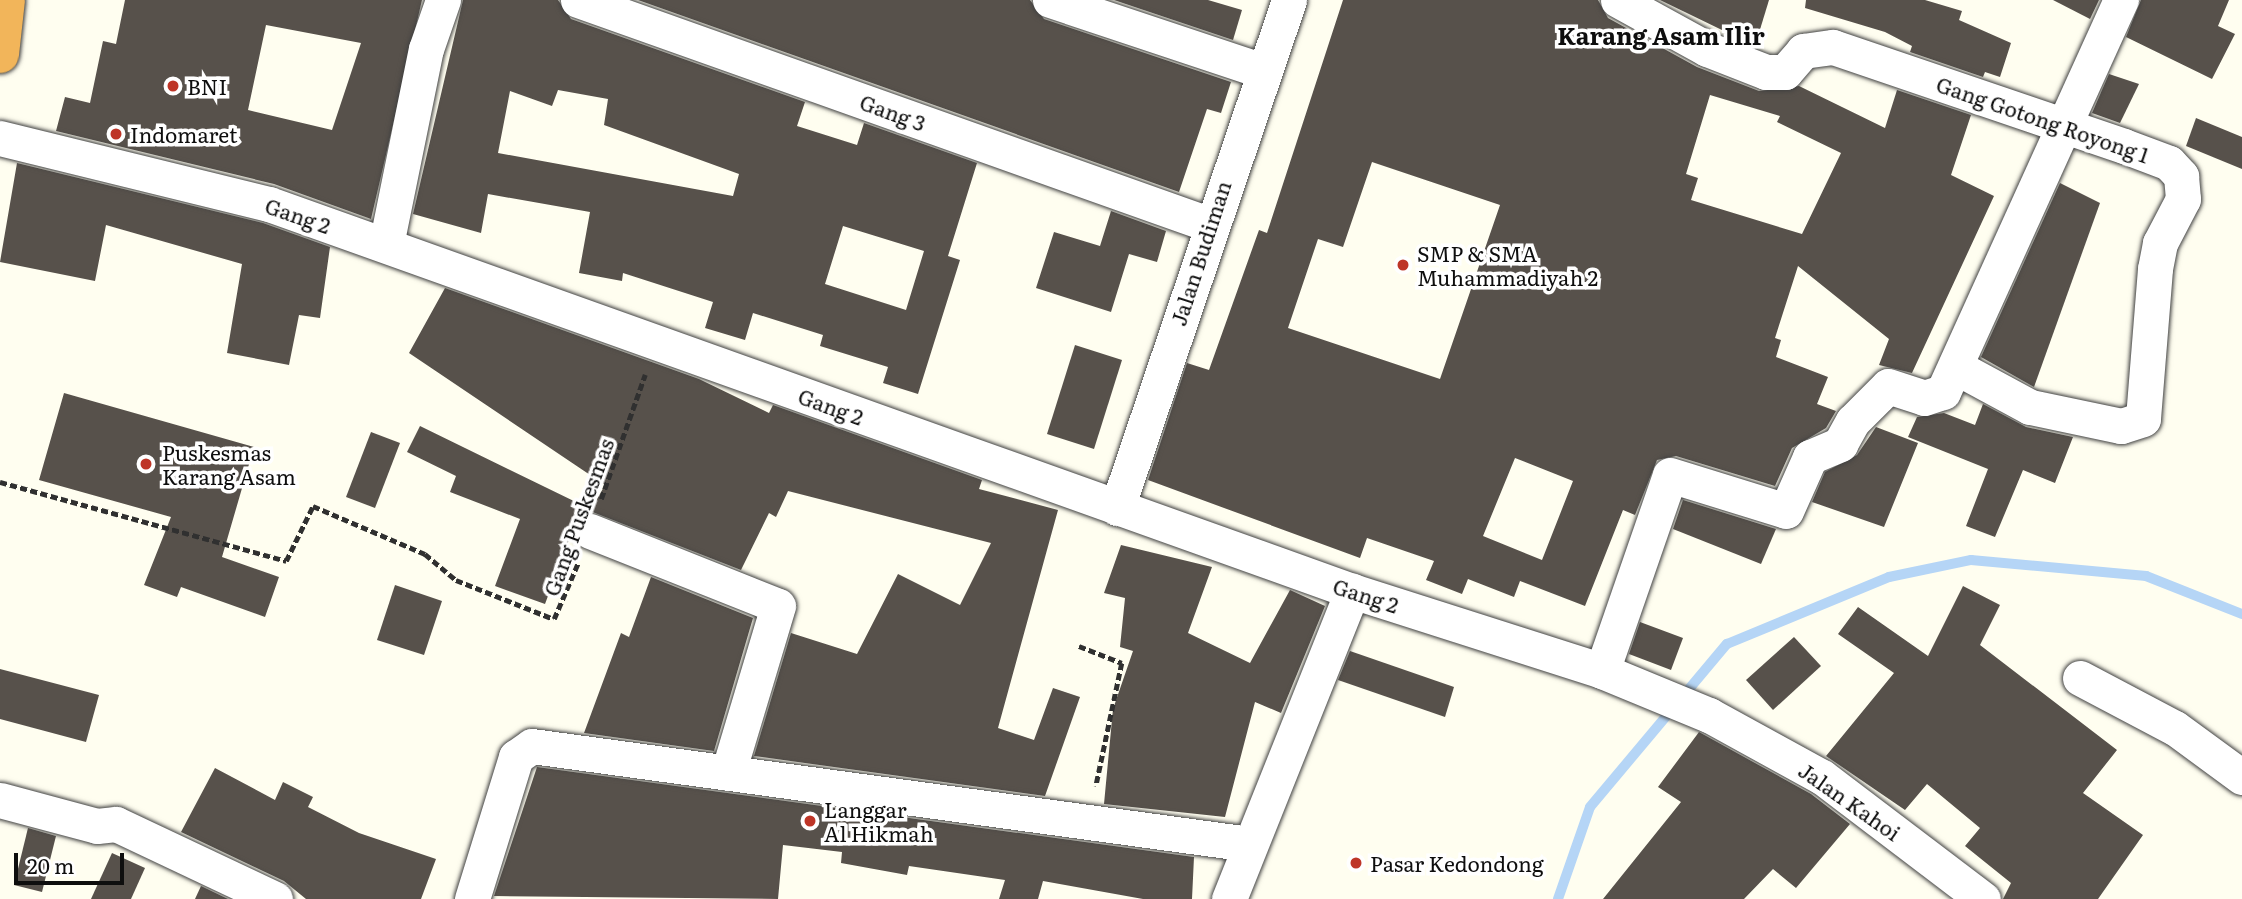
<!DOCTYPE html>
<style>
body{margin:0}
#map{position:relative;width:2242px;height:899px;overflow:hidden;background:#fffef0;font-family:Literata,serif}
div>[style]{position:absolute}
.stream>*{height:10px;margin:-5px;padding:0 5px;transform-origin:5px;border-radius:5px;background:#b5d5f6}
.building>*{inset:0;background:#57514b}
.path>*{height:4.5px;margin-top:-2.25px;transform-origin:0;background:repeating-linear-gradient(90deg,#303030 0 7px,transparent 0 10.5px)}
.roads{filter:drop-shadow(0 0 2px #414141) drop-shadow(0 0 2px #414141)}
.street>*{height:35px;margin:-17.5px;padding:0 17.5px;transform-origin:17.5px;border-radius:17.5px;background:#fff}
.highway>*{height:38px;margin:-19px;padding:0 19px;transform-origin:19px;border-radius:19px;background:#f2b55a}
.dots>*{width:19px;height:19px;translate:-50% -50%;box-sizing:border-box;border:4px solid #fff;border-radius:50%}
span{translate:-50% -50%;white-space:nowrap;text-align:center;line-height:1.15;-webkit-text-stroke:7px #fff;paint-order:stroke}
.poi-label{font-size:21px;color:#0e0e0e}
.left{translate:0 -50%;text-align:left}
.street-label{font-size:21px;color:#0e0e0e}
.quarter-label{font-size:24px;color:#0e0e0e;font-weight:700}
.scale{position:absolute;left:14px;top:853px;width:110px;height:32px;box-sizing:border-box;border:4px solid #0e0e0e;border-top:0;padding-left:9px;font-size:21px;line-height:24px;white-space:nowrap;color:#0e0e0e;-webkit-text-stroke:5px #fff;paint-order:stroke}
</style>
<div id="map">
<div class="stream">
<i style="left:1558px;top:899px;width:97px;rotate:-70.8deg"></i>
<i style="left:1590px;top:807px;width:213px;rotate:-50deg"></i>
<i style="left:1727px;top:644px;width:175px;rotate:-22.5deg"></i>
<i style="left:1889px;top:577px;width:84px;rotate:-11.7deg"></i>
<i style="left:1971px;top:560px;width:176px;rotate:5.2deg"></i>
<i style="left:2146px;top:576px;width:103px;rotate:21.6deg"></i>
</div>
<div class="building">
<i style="clip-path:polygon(evenodd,125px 0,422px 0,371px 219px,274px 184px,56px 131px,65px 97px,90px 103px,103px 41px,116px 44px,125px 0,266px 25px,361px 43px,332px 130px,248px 110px,266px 25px)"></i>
<i style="clip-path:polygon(evenodd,463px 0,558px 0,571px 19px,805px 102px,797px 126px,857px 145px,864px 123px,977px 163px,948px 256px,960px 260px,918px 394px,883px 383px,888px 367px,820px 346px,823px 335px,753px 313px,745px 340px,705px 328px,713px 302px,623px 273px,622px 281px,579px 273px,590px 212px,488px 194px,481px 233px,413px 214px,463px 0,558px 90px,608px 99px,604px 125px,739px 174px,733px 196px,498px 153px,510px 91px,552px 106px,558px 90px,463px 0,843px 226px,924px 251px,906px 310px,825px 284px,843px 226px)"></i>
<i style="clip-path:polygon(638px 0,1030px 0,1044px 19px,1231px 82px,1221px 113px,1207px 109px,1179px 192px)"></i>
<i style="clip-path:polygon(1114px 0,1208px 0,1242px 10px,1233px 40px)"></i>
<i style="clip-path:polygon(evenodd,1343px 0,1598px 0,1608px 18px,1697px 67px,1759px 91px,1799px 86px,1885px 128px,1897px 90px,1971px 115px,1951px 175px,1994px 196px,1912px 373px,1879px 365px,1889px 339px,1798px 266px,1775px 338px,1781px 340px,1776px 357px,1828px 377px,1817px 404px,1836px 411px,1826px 428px,1792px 448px,1775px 486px,1676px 456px,1657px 460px,1635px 515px,1623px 510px,1585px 606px,1520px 581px,1514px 597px,1468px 579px,1462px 594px,1426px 580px,1434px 561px,1367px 538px,1360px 558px,1148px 480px,1187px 363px,1209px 370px,1259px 230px,1267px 233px,1343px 0,1710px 95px,1780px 116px,1777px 122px,1841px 153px,1802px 234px,1691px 200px,1698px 178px,1686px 174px,1710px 95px,1343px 0,1372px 162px,1500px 205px,1440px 379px,1288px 328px,1318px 239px,1343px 247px,1372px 162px,1343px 0,1515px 458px,1573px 481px,1542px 560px,1483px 536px,1515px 458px)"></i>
<i style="clip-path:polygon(1660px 0,1769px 0,1755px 46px)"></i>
<i style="clip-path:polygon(1806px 0,1925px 0,1962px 11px,1959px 20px,2011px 43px,2000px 77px,1985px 72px,1983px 77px,1910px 52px,1912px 46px,1885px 32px,1805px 8px)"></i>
<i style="clip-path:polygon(2053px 0,2099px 0,2090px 19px)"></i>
<i style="clip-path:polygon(2141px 0,2229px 0,2218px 26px,2235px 34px,2212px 79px,2126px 37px)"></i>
<i style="clip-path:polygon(2109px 74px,2139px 84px,2120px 123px,2092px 113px)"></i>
<i style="clip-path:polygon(2196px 118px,2242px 137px,2242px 169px,2186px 146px)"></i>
<i style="clip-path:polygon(17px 163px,263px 223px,330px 247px,320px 318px,299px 315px,289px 365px,227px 353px,242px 264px,106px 225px,95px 281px,0 262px)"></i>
<i style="clip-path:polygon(2060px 183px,2100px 203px,2034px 387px,1981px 357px)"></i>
<i style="clip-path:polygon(1111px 211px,1166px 231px,1157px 262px,1129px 254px,1111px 312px,1036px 288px,1054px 232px,1100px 246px)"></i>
<i style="clip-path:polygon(445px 288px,699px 379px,769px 413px,773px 405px,982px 480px,979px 489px,1058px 510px,998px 728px,1034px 740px,1053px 688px,1080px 697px,1045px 796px,754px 756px,791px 633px,857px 654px,898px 574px,960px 605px,991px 543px,788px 491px,776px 517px,769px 513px,741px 570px,590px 511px,605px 485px,409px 353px)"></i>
<i style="clip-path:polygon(1075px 345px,1122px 360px,1094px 449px,1047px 434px)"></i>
<i style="clip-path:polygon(64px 393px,254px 447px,222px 557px,279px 577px,265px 617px,181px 587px,177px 597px,144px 585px,171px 517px,39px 480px)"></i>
<i style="clip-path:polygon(1983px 404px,2026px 427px,2073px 437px,2055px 483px,2023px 470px,1995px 537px,1966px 526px,1988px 469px,1908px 437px,1917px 417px,1944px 413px,1975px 425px)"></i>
<i style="clip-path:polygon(420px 426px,582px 505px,545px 604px,495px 586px,520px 519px,450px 492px,456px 476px,407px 452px)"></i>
<i style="clip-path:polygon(1876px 427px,1918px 443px,1884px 527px,1812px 502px,1825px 472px,1857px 455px)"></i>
<i style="clip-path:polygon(371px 432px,400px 443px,375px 508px,346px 497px)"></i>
<i style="clip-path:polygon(1683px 500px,1776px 529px,1761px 564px,1673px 529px)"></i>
<i style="clip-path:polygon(1121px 545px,1212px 567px,1188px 633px,1250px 663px,1290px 590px,1325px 606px,1281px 713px,1255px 702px,1225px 817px,1104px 804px,1113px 709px,1133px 651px,1120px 647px,1125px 598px,1104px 593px)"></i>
<i style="clip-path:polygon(651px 577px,753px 618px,714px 751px,584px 733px,621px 633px,629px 637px)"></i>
<i style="clip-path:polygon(395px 585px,442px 601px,424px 655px,377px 640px)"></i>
<i style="clip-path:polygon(1963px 586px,2000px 605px,1980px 645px,2117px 750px,2083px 793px,2143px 835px,2098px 899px,2003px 899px,2011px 883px,1965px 846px,1980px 828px,1927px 784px,1905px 810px,1826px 756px,1894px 673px,1838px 634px,1858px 607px,1928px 656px)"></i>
<i style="clip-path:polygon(1640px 622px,1683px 638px,1671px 670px,1629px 654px)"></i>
<i style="clip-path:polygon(1794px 637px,1821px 666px,1773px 710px,1746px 680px)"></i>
<i style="clip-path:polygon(1350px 651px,1454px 687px,1445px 717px,1338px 680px)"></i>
<i style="clip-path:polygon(0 669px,99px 695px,86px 742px,0 719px)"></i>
<i style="clip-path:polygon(1699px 732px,1811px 794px,1850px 824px,1796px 888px,1773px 869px,1744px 899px,1603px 899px,1681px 802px,1658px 787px)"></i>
<i style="clip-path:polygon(537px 767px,1194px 857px,1192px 899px,1143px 899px,1043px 881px,1038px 899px,999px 899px,1005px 880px,909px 866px,907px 875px,841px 863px,842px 852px,783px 845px,778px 899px,494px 896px)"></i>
<i style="clip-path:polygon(215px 768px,275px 800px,283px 782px,313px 797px,308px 807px,359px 833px,436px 859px,421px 899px,306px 899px,284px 881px,181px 832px)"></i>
<i style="clip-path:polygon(28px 828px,56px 836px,42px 892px,14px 885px)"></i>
<i style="clip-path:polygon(112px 853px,145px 868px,131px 899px,91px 899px)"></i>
<i style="clip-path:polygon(201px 886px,228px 899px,195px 899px)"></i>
</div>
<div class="path">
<i style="left:0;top:482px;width:297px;rotate:15.4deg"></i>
<i style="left:286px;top:561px;width:61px;rotate:-63.9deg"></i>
<i style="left:313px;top:506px;width:122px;rotate:23.2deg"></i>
<i style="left:425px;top:554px;width:40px;rotate:40deg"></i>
<i style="left:456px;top:580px;width:105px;rotate:21.7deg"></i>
<i style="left:554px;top:619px;width:61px;rotate:-66.8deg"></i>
<i style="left:601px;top:499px;width:132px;rotate:-70.5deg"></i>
<i style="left:1079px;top:646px;width:46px;rotate:21.6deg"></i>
<i style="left:1122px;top:663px;width:126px;rotate:101.9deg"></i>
</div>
<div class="roads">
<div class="street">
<i style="left:578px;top:0;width:669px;rotate:19.57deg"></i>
<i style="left:1050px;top:0;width:225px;rotate:18.4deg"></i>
<i style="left:1618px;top:0;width:102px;rotate:28.8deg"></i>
<i style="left:1707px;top:49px;width:63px;rotate:21.3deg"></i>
<i style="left:1766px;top:72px;width:19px"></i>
<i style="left:1785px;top:72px;width:28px;rotate:-49deg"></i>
<i style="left:1803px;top:51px;width:30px;rotate:-8deg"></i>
<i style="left:1833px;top:47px;width:307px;rotate:18.8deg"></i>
<i style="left:2124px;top:146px;width:48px;rotate:20.7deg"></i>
<i style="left:2169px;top:163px;width:18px;rotate:47deg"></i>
<i style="left:2181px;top:176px;width:23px;rotate:85deg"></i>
<i style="left:2183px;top:199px;width:50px;rotate:117.6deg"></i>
<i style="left:2160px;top:243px;width:26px;rotate:101deg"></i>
<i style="left:2155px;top:269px;width:150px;rotate:94.6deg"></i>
<i style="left:2143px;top:419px;width:23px;rotate:162deg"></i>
<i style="left:2121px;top:426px;width:93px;rotate:-168.2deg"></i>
<i style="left:2030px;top:407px;width:82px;rotate:-151.6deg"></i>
<i style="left:0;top:138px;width:277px;rotate:13.8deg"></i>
<i style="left:269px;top:204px;width:1150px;rotate:19.66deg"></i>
<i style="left:1352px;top:591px;width:262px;rotate:17.7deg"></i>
<i style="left:1602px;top:671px;width:116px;rotate:22.4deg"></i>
<i style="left:1709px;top:715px;width:129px;rotate:28.8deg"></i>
<i style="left:1822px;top:777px;width:202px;rotate:37.2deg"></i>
<i style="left:386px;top:245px;width:200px;rotate:-78.5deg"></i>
<i style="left:426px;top:49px;width:52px;rotate:-70.9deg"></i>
<i style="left:1117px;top:508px;width:536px;rotate:-71.29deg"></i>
<i style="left:590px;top:531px;width:202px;rotate:21.7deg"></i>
<i style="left:778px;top:606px;width:174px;rotate:106.7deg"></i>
<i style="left:1602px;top:671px;width:207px;rotate:-70.9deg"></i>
<i style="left:1670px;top:475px;width:121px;rotate:17.2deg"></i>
<i style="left:1786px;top:511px;width:59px;rotate:-66deg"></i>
<i style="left:1810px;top:457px;width:33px;rotate:-23deg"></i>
<i style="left:1840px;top:444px;width:26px;rotate:-61deg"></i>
<i style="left:1853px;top:421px;width:49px;rotate:-45deg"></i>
<i style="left:1888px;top:386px;width:38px;rotate:18deg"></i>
<i style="left:1924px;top:398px;width:20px;rotate:-18deg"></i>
<i style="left:1943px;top:392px;width:431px;rotate:-65.6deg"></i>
<i style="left:2080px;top:678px;width:107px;rotate:27.8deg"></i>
<i style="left:2175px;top:728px;width:83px;rotate:36.2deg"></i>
<i style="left:0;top:800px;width:100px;rotate:15deg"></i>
<i style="left:97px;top:826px;width:19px;rotate:-6deg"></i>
<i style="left:116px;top:824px;width:176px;rotate:25.3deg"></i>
<i style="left:472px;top:899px;width:149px;rotate:-72.8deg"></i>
<i style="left:516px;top:757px;width:19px;rotate:-35deg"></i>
<i style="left:532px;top:746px;width:724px;rotate:7.78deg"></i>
<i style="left:1229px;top:899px;width:332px;rotate:-68.2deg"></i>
</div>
<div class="highway">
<i style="left:0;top:54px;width:54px;rotate:-83.7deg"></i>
</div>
</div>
<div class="dots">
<i style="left:173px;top:86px;background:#be3527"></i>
<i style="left:116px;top:134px;background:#be3527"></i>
<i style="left:1403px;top:265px;background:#be3527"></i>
<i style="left:146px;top:464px;background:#be3527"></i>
<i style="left:810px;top:821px;background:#be3527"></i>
<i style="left:1356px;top:863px;background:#be3527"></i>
</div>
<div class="poi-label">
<span class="left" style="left:187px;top:86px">BNI</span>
<span class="left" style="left:130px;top:134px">Indomaret</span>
<span class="left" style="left:1417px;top:265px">SMP &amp; SMA<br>Muhammadiyah 2</span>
<span class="left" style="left:162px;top:464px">Puskesmas<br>Karang Asam</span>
<span class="left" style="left:824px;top:821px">Langgar<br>Al Hikmah</span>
<span class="left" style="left:1370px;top:863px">Pasar Kedondong</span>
</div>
<div class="street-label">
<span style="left:893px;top:112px;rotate:20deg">Gang 3</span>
<span style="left:2043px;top:119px;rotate:19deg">Gang Gotong Royong 1</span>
<span style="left:298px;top:215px;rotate:19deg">Gang 2</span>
<span style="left:1200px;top:253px;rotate:-72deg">Jalan Budiman</span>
<span style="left:831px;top:406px;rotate:20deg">Gang 2</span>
<span style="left:578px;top:517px;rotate:-70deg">Gang Puskesmas</span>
<span style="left:1366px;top:595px;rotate:18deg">Gang 2</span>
<span style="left:1850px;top:801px;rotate:35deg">Jalan Kahoi</span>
</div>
<div class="quarter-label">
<span style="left:1661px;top:35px">Karang Asam Ilir</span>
</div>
<div class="scale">20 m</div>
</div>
